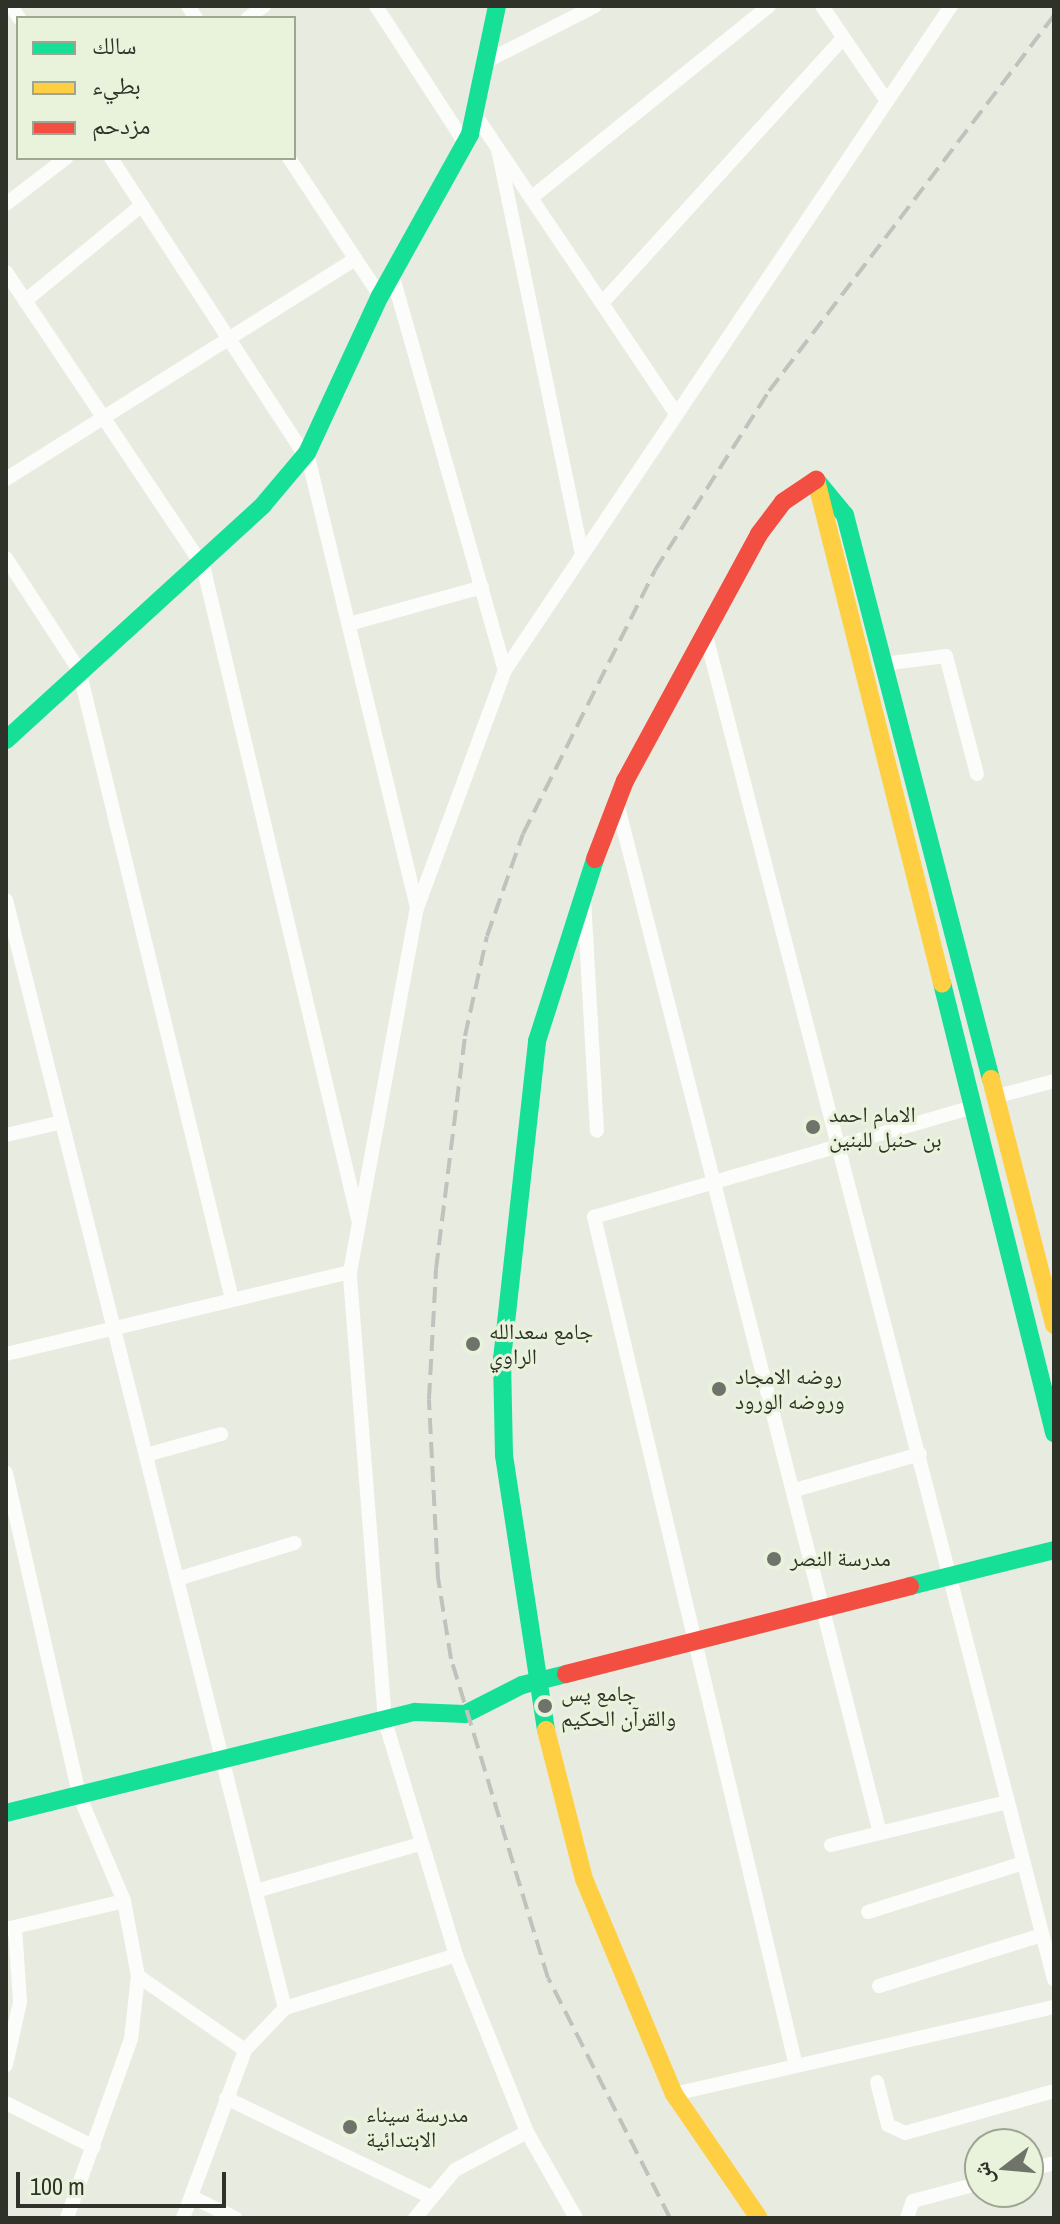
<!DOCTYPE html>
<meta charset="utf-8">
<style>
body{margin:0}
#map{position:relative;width:1060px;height:2224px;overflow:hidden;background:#e8ece0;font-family:"Archivo Narrow","Noto Naskh Arabic",sans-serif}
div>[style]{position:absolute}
.street>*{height:14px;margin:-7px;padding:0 7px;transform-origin:7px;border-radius:7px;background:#fcfcfa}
.fast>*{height:18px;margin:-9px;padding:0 9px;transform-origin:9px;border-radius:9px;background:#16e098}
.slow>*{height:18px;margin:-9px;padding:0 9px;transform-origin:9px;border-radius:9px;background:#ffcf43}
.jam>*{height:18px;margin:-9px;padding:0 9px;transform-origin:9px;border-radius:9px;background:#f24e42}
.rail>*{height:4px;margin-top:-2px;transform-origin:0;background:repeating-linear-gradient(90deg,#c0c2be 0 16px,transparent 0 24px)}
.dots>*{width:22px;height:22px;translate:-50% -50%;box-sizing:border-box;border:4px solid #e9f2da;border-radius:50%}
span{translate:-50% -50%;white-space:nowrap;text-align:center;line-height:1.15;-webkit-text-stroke:6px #e9f2da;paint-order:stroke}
.poi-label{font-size:22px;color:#2e3229}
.left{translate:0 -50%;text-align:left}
.frame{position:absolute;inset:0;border:8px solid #2e3229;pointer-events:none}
.legend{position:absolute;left:16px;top:16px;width:280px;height:144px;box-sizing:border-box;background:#e9f2da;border:2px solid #9ea593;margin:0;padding:10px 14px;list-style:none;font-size:24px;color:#2e3229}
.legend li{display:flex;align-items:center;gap:16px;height:40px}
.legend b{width:40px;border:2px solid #9ea593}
.north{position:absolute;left:964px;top:2128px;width:80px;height:80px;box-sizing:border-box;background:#e9f2da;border:2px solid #9ea593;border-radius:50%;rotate:254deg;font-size:22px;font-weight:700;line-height:32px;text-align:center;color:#2e3229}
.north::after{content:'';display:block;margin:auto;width:28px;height:36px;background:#6f7369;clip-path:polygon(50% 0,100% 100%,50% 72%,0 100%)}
.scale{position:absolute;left:16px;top:2172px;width:210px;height:36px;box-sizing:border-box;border:4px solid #2e3229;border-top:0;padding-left:10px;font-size:24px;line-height:28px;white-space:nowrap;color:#2e3229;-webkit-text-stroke:6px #e9f2da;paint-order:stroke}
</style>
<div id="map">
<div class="street">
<i style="left:11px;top:6px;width:14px;rotate:56deg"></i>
<i style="left:188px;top:6px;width:14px;rotate:56deg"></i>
<i style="left:376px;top:6px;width:163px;rotate:57deg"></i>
<i style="left:822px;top:6px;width:110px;rotate:55.7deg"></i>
<i style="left:248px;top:18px;width:20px;rotate:-37deg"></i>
<i style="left:485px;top:62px;width:123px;rotate:-27deg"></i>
<i style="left:474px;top:113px;width:359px;rotate:56.1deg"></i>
<i style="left:498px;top:149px;width:409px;rotate:78.3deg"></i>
<i style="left:111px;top:158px;width:356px;rotate:56.9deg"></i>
<i style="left:289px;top:158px;width:165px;rotate:56.6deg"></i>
<i style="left:531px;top:198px;width:306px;rotate:-38.9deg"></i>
<i style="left:6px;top:204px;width:76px;rotate:-37.5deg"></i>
<i style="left:6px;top:272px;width:345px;rotate:56.2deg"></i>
<i style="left:392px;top:274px;width:412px;rotate:74.1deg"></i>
<i style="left:25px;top:301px;width:151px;rotate:-39.4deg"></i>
<i style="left:602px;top:303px;width:354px;rotate:-47.7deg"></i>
<i style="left:307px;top:453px;width:468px;rotate:76.4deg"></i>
<i style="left:6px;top:479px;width:413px;rotate:-32.2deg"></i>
<i style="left:201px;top:557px;width:684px;rotate:76.65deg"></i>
<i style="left:6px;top:558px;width:134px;rotate:56.9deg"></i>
<i style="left:79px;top:670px;width:643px;rotate:76.33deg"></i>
<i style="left:349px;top:624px;width:138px;rotate:-15.5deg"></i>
<i style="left:705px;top:632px;width:1392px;rotate:75.48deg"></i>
<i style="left:882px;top:664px;width:64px;rotate:-7.1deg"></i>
<i style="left:946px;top:656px;width:122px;rotate:75.3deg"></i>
<i style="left:617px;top:803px;width:1063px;rotate:75.68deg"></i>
<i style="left:584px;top:899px;width:232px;rotate:86.8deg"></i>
<i style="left:6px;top:900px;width:1143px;rotate:75.87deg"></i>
<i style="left:994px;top:1097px;width:62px;rotate:-14.9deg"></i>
<i style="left:6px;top:1135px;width:57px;rotate:-13.1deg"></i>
<i style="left:6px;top:1354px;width:354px;rotate:-13.4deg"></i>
<i style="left:146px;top:1455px;width:78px;rotate:-15.6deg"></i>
<i style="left:6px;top:1473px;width:330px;rotate:77.2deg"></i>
<i style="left:79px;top:1795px;width:115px;rotate:67deg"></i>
<i style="left:124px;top:1901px;width:76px;rotate:79.4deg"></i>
<i style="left:138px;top:1976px;width:63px;rotate:96.3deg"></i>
<i style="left:131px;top:2039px;width:190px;rotate:109.7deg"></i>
<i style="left:795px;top:1490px;width:130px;rotate:-16.1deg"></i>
<i style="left:177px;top:1579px;width:123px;rotate:-17deg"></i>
<i style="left:831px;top:1845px;width:181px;rotate:-13.7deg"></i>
<i style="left:256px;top:1891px;width:171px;rotate:-16deg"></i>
<i style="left:868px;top:1912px;width:163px;rotate:-17.5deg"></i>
<i style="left:6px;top:1929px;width:121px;rotate:-13.3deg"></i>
<i style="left:138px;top:1976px;width:130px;rotate:34.7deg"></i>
<i style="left:879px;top:1986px;width:171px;rotate:-17.4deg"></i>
<i style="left:6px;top:2065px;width:65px;rotate:-77.5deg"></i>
<i style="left:20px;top:2002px;width:75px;rotate:-93.8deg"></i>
<i style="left:796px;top:2066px;width:873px;rotate:-103.38deg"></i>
<i style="left:594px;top:1217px;width:391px;rotate:-16.2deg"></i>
<i style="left:877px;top:2082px;width:44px;rotate:75.7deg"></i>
<i style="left:888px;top:2125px;width:19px;rotate:25deg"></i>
<i style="left:905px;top:2133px;width:155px;rotate:-15.7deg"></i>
<i style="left:674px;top:2094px;width:390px;rotate:-12.9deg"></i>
<i style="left:226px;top:2098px;width:223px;rotate:25.8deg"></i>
<i style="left:6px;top:2103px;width:98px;rotate:26.6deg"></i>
<i style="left:1028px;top:2170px;width:27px;rotate:-15deg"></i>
<i style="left:192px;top:2197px;width:48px;rotate:26deg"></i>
<i style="left:183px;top:2218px;width:179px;rotate:-69.7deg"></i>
<i style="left:245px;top:2050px;width:58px;rotate:-46.4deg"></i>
<i style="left:285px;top:2008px;width:179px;rotate:-17.2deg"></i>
<i style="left:415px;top:2218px;width:62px;rotate:-50.2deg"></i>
<i style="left:455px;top:2170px;width:81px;rotate:-27.8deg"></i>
<i style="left:576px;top:2218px;width:99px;rotate:-119.7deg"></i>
<i style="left:527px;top:2132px;width:191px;rotate:-111.9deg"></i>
<i style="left:456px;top:1955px;width:245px;rotate:-106.9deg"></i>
<i style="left:385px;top:1721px;width:450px;rotate:-94.5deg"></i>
<i style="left:350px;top:1272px;width:370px;rotate:-79.6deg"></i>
<i style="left:417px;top:908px;width:254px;rotate:-69.7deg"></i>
<i style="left:505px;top:670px;width:800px;rotate:-56.11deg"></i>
<i style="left:907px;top:2218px;width:18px;rotate:-71deg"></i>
<i style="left:913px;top:2201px;width:69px;rotate:-15deg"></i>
</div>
<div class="fast">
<i style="left:816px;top:480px;width:45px;rotate:50.4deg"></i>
<i style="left:845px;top:515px;width:583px;rotate:75.49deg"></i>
<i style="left:6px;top:740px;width:348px;rotate:-42.4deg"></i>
<i style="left:263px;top:505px;width:68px;rotate:-49.8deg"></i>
<i style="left:307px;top:453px;width:173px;rotate:-65.1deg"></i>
<i style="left:380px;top:296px;width:185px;rotate:-60.9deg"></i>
<i style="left:470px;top:134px;width:131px;rotate:-78.1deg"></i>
<i style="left:942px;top:983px;width:464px;rotate:76deg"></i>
<i style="left:910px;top:1586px;width:148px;rotate:-14deg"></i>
<i style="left:546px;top:1730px;width:278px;rotate:-98.7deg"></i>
<i style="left:504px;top:1455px;width:96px;rotate:-91.2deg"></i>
<i style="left:502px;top:1359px;width:320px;rotate:-83.7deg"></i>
<i style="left:537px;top:1041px;width:191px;rotate:-72.3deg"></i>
<i style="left:6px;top:1813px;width:421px;rotate:-13.9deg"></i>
<i style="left:415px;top:1712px;width:50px;rotate:2.3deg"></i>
<i style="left:465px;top:1714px;width:64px;rotate:-27deg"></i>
<i style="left:522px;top:1685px;width:45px;rotate:-14deg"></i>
</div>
<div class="slow">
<i style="left:816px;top:480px;width:519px;rotate:75.94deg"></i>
<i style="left:991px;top:1079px;width:254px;rotate:75.6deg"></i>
<i style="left:546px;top:1730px;width:154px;rotate:75.7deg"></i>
<i style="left:584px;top:1879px;width:233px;rotate:67.3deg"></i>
<i style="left:674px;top:2094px;width:150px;rotate:55.6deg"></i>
</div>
<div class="jam">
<i style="left:595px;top:859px;width:84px;rotate:-69deg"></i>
<i style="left:625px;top:781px;width:281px;rotate:-61.5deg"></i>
<i style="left:759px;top:534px;width:40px;rotate:-53deg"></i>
<i style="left:783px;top:502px;width:40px;rotate:-34deg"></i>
<i style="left:566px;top:1674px;width:355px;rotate:-14.3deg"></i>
</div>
<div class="rail">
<i style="left:670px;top:2218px;width:269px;rotate:-116.9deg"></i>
<i style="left:548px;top:1978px;width:333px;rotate:-106.9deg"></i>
<i style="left:451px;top:1659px;width:82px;rotate:-99.1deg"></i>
<i style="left:438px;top:1578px;width:179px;rotate:-92.9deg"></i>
<i style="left:429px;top:1399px;width:130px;rotate:-86.9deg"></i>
<i style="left:436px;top:1269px;width:235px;rotate:-82.9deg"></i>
<i style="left:465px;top:1036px;width:102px;rotate:-77.6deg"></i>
<i style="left:487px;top:936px;width:108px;rotate:-70.6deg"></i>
<i style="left:523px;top:834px;width:295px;rotate:-63.4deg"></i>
<i style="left:655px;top:570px;width:212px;rotate:-57.5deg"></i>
<i style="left:769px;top:391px;width:472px;rotate:-52.8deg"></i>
</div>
<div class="dots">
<i style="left:813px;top:1127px;background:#6f7369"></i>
<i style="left:473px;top:1344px;background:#6f7369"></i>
<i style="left:719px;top:1389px;background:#6f7369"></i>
<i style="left:774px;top:1559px;background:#6f7369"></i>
<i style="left:545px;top:1706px;background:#6f7369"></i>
<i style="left:350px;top:2127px;background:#6f7369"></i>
</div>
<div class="poi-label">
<span class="left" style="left:829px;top:1127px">الامام احمد<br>بن حنبل للبنين</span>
<span class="left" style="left:489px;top:1344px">جامع سعدالله<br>الراوي</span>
<span class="left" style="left:735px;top:1389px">روضه الامجاد<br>وروضه الورود</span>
<span class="left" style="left:790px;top:1559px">مدرسة النصر</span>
<span class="left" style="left:561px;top:1706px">جامع يس<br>والقرآن الحكيم</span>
<span class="left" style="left:366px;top:2127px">مدرسة سيناء<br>الابتدائية</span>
</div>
<div class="frame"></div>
<ul class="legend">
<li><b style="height:10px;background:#16e098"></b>سالك</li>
<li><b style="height:10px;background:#ffcf43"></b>بطيء</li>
<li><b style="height:10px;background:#f24e42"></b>مزدحم</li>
</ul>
<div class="north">ش</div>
<div class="scale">100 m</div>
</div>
